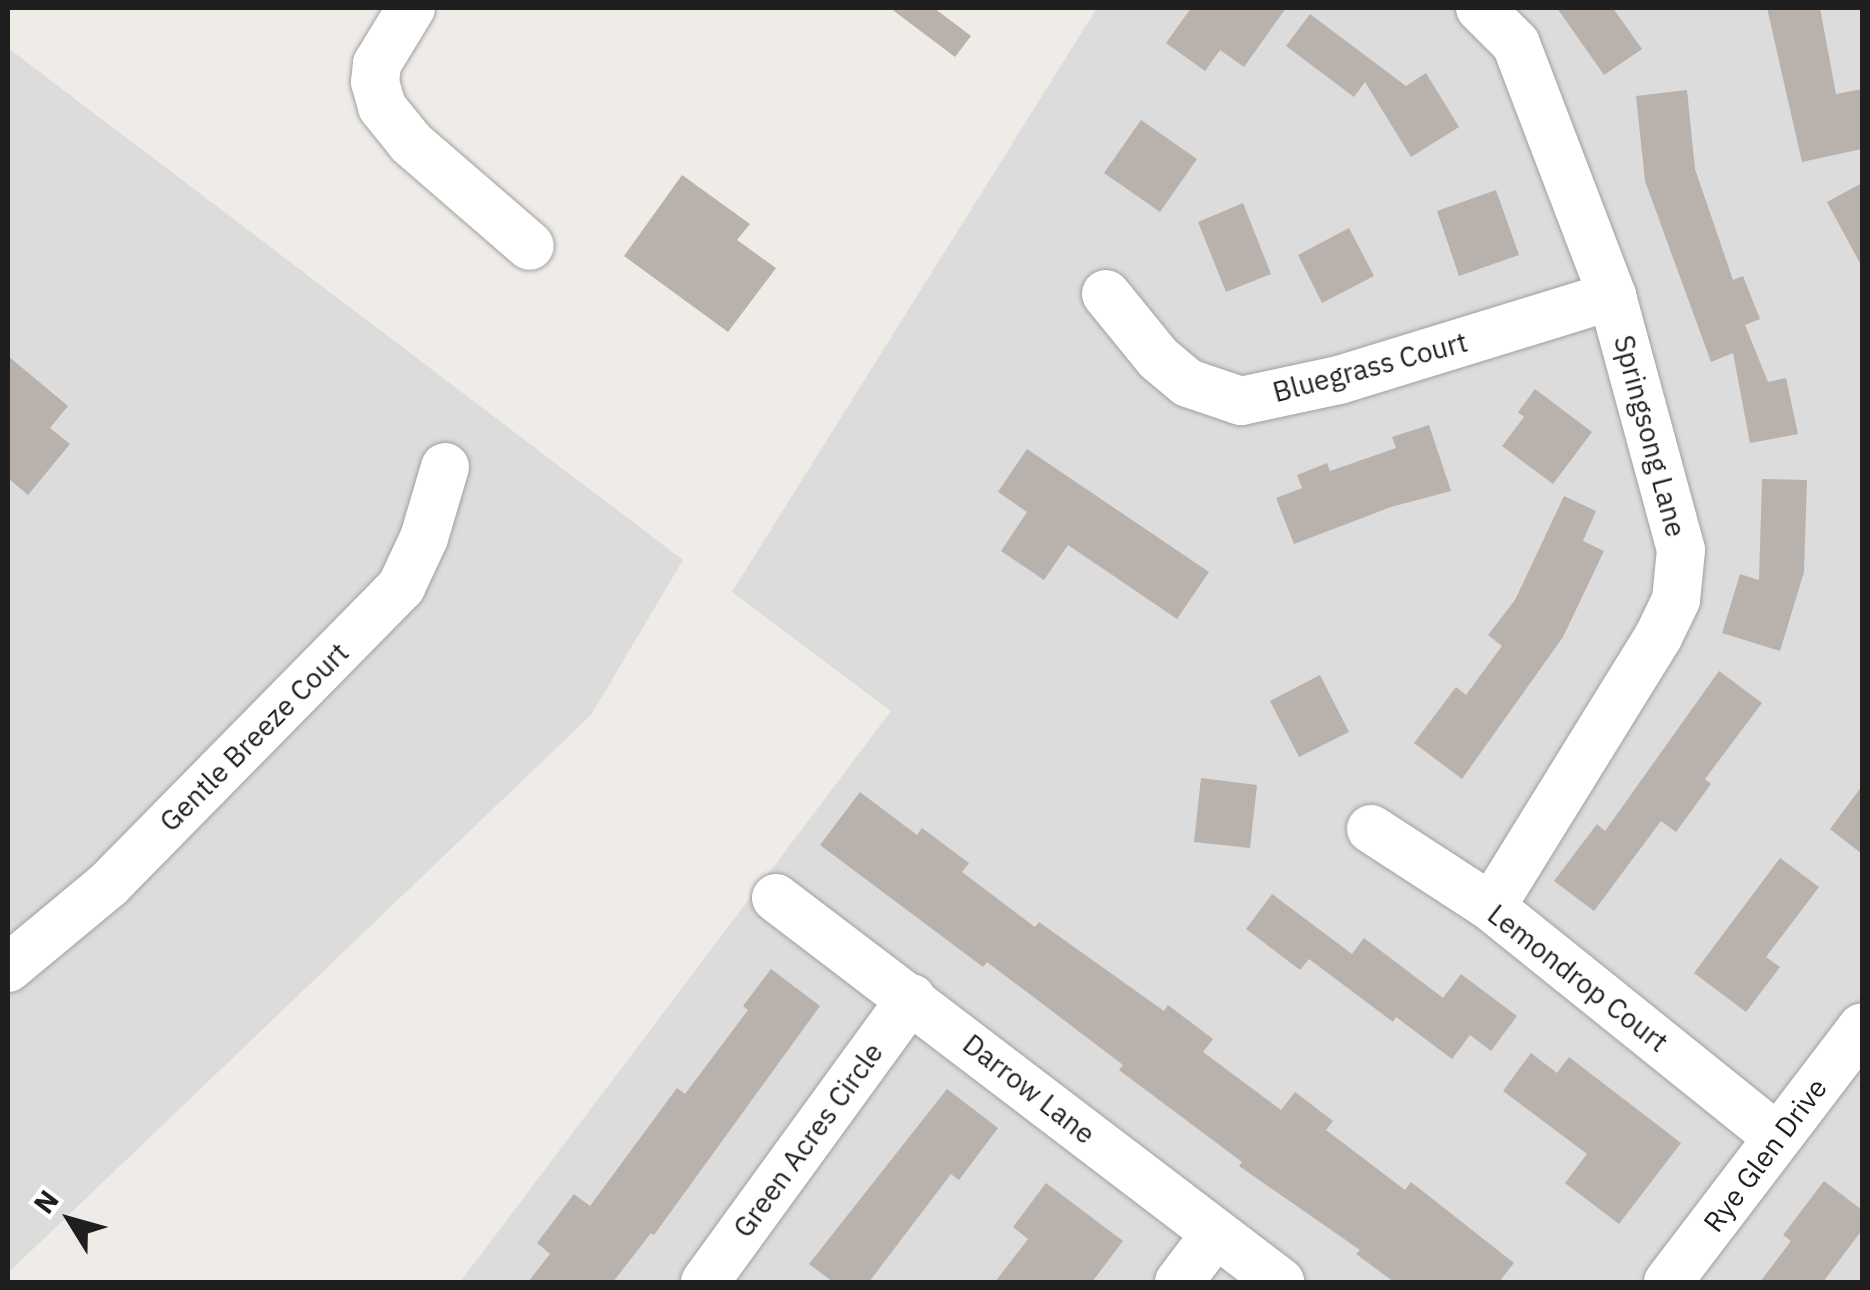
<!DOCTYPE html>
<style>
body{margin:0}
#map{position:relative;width:1870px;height:1290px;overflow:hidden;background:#efece7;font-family:"IBM Plex Sans",sans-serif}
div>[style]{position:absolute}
.residential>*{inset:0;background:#dddcdc}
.building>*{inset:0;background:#b8b1ac}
.roads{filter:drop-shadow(0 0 2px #a0a0a0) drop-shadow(0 0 2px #a0a0a0)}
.minor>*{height:48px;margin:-24px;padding:0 24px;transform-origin:24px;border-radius:24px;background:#fff}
span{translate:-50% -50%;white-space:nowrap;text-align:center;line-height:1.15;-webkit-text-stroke:8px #fff;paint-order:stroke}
.street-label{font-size:28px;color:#1f1f1f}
.frame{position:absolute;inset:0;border:10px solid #1f1f1f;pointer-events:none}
.north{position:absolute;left:20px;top:1170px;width:100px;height:100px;-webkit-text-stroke:8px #fff;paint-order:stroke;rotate:307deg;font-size:28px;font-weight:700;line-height:40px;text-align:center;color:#1f1f1f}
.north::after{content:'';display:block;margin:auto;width:35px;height:45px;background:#1f1f1f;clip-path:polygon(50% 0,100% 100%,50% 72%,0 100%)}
</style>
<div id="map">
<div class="residential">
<i style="clip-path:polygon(1097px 8px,1862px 8px,1862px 1282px,460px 1282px,891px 711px,732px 592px)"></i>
<i style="clip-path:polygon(8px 48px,683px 560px,591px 715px,8px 1273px)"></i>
</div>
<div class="building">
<i style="clip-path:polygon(890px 8px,934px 8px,971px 36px,955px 57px)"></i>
<i style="clip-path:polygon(1191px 8px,1286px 8px,1244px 67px,1220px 50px,1205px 71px,1166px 43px)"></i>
<i style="clip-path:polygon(1557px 8px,1613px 8px,1642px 49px,1604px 75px)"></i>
<i style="clip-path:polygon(1767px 8px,1820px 8px,1836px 94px,1862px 89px,1862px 149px,1802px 162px)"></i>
<i style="clip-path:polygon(1310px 14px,1406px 86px,1426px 73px,1459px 127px,1411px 157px,1365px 82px,1354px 97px,1286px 46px)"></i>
<i style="clip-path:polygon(1687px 90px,1695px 169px,1733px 280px,1743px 276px,1760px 319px,1745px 325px,1768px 382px,1786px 378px,1798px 434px,1750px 443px,1733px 353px,1711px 362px,1645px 181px,1636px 96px)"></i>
<i style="clip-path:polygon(1141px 120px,1197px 159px,1160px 212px,1104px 173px)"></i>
<i style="clip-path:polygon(682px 175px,750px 224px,737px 240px,776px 268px,728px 332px,624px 256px)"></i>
<i style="clip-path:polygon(1862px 183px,1862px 267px,1827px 202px)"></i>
<i style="clip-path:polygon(1496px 190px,1519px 255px,1459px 276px,1437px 211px)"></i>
<i style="clip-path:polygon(1243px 203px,1271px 274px,1226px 292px,1198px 222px)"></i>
<i style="clip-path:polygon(1349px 228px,1374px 276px,1322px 303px,1298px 255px)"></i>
<i style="clip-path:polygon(8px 356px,68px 406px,50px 428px,70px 444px,28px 495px,8px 478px)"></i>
<i style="clip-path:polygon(1535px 389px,1592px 432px,1553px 484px,1502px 446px,1524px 417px,1518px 412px)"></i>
<i style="clip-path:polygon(1429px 425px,1451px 491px,1391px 507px,1294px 544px,1276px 498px,1302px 488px,1297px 475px,1327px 463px,1330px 471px,1396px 448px,1392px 437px)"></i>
<i style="clip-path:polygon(1027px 449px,1209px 572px,1177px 619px,1068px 545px,1044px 580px,1001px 551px,1027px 512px,998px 492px)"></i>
<i style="clip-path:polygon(1762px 479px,1807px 480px,1804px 572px,1780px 651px,1722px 633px,1740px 574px,1759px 580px)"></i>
<i style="clip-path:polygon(1564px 496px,1596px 511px,1583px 541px,1604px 551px,1563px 637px,1462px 779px,1414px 743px,1456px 687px,1466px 695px,1502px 646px,1488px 635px,1515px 600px)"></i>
<i style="clip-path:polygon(1719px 671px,1762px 703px,1705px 779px,1711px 784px,1676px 832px,1661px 821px,1594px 911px,1554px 881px,1597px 824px,1605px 831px)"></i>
<i style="clip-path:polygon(1320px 675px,1349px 732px,1299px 757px,1270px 701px)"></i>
<i style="clip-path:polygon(1201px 778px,1257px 785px,1250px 848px,1194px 842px)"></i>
<i style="clip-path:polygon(1862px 786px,1862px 854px,1830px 829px)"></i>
<i style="clip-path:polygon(860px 792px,917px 835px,922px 828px,969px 863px,962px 872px,1035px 927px,1039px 922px,1164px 1011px,1168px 1005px,1213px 1039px,1203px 1052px,1281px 1110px,1295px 1092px,1333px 1121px,1326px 1130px,1405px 1190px,1411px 1182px,1514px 1263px,1499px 1282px,1394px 1282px,1356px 1254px,1360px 1250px,1239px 1166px,1242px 1162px,1119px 1070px,1123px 1065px,1048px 1008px,987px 962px,983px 967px,820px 845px)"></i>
<i style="clip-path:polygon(1780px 858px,1819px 887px,1766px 957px,1780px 967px,1746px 1012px,1694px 973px)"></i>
<i style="clip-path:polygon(1272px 894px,1352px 954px,1364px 938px,1443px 998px,1461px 974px,1517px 1016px,1491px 1051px,1470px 1035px,1452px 1059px,1396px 1017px,1393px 1022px,1309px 959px,1300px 970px,1246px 929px)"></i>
<i style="clip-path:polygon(771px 969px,820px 1006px,654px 1235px,651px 1233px,613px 1282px,528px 1282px,550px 1254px,537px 1243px,574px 1194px,590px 1206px,677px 1088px,685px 1094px,748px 1010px,743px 1006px)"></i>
<i style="clip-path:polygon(1531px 1053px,1557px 1073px,1569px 1057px,1681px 1143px,1619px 1224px,1565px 1183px,1587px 1154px,1503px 1091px)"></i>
<i style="clip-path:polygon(947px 1089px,998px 1128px,959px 1180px,951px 1174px,869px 1282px,833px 1282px,809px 1264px)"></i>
<i style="clip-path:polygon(1824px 1181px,1862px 1210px,1862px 1230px,1823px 1282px,1760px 1282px,1791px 1241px,1783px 1235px)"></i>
<i style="clip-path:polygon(1046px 1183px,1123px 1241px,1092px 1282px,995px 1282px,1028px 1239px,1013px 1227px)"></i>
</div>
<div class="roads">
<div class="minor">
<i style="left:411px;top:8px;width:66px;rotate:121.3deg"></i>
<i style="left:377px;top:64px;width:18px;rotate:96deg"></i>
<i style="left:375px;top:82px;width:26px;rotate:74deg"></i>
<i style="left:382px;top:107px;width:46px;rotate:51.1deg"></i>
<i style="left:411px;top:143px;width:157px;rotate:40.9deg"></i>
<i style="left:1480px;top:8px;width:51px;rotate:45deg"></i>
<i style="left:1516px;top:44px;width:270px;rotate:69.1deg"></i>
<i style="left:1612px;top:296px;width:263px;rotate:74.8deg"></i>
<i style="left:1681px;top:550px;width:50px;rotate:95.7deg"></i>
<i style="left:1676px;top:600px;width:41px;rotate:115.9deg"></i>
<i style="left:1658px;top:637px;width:317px;rotate:121.7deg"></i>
<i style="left:1106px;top:294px;width:82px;rotate:50.9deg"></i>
<i style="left:1158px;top:358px;width:39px;rotate:40deg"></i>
<i style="left:1188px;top:383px;width:56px;rotate:18.8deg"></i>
<i style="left:1241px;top:401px;width:100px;rotate:-12.1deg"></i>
<i style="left:1339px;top:380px;width:286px;rotate:-17.1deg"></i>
<i style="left:1371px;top:829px;width:143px;rotate:33deg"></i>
<i style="left:1491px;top:907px;width:368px;rotate:38.8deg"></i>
<i style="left:776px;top:898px;width:634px;rotate:37.3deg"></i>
<i style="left:8px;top:968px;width:131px;rotate:-39.7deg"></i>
<i style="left:109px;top:884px;width:417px;rotate:-45.5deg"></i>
<i style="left:401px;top:587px;width:54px;rotate:-64.9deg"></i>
<i style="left:424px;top:538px;width:74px;rotate:-73.5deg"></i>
<i style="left:705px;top:1282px;width:351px;rotate:-54deg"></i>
<i style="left:1179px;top:1282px;width:61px;rotate:-52.9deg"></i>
<i style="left:1668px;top:1282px;width:320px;rotate:-52.7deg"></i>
</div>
</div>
<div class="street-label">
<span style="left:1370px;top:367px;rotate:-15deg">Bluegrass Court</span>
<span style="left:1650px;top:436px;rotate:75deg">Springsong Lane</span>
<span style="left:254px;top:737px;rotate:-45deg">Gentle Breeze Court</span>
<span style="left:1578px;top:978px;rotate:38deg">Lemondrop Court</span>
<span style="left:1029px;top:1089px;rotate:38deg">Darrow Lane</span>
<span style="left:808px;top:1140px;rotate:-54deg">Green Acres Circle</span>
<span style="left:1765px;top:1155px;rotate:-53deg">Rye Glen Drive</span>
</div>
<div class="frame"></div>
<div class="north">N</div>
</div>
